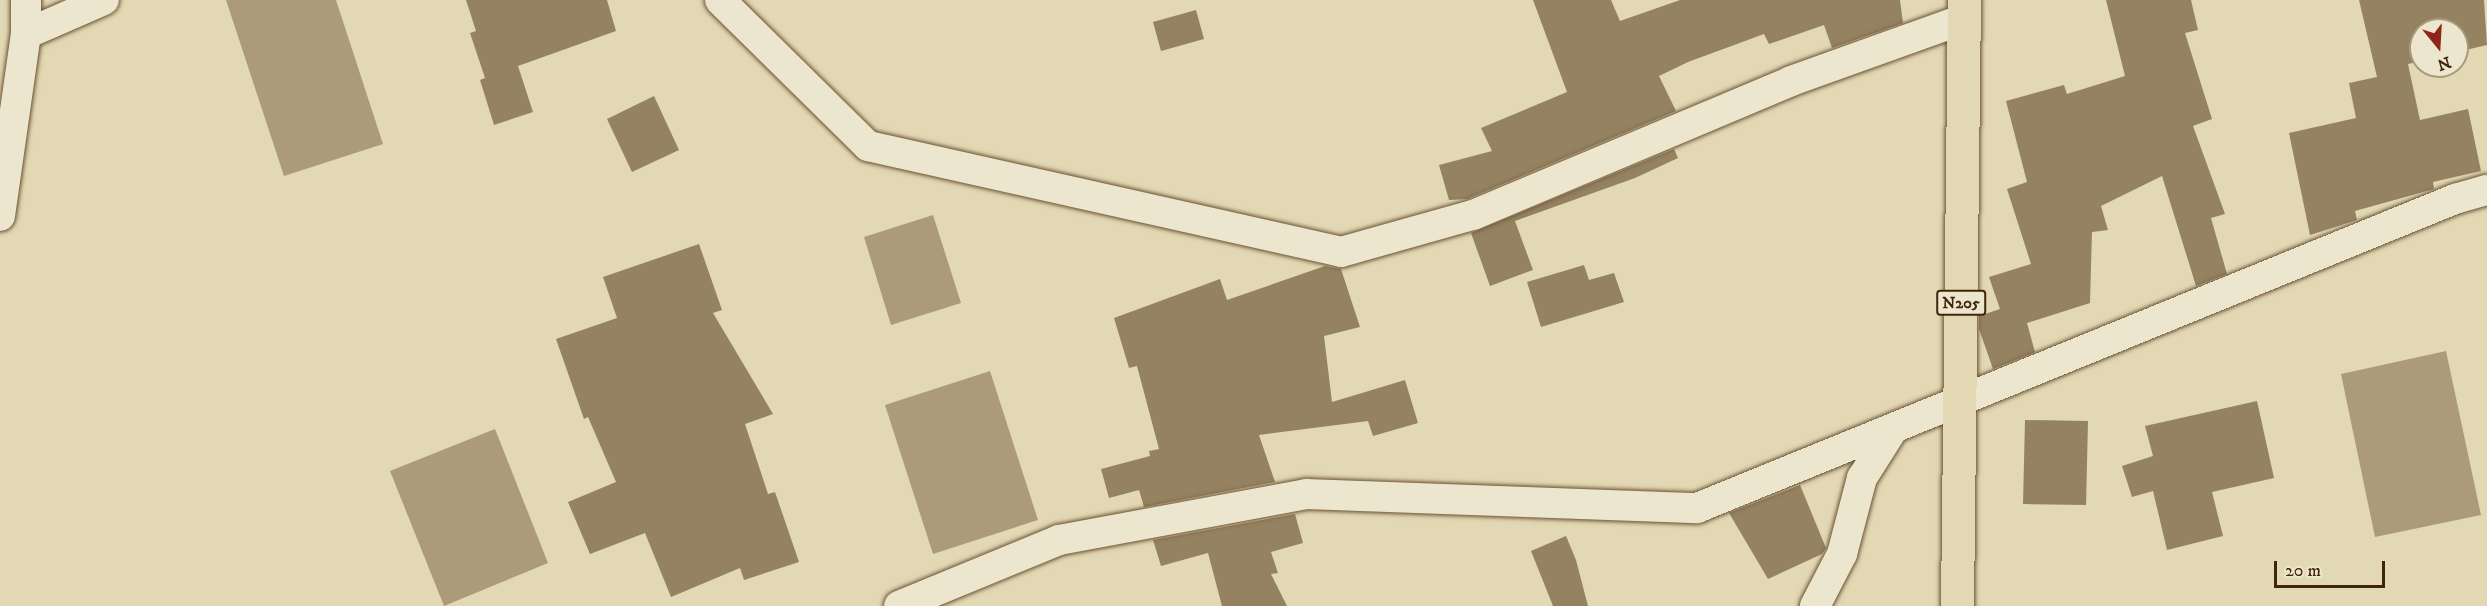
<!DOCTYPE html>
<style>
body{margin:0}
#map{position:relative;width:2487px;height:606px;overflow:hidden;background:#e3d8b4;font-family:"IM FELL DW Pica",serif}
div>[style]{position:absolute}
.water>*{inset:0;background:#ac9b7a}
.building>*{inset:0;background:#958261}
.roads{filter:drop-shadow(0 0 2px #6a5233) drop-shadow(0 0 2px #6a5233)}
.street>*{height:30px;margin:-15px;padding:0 15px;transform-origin:15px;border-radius:15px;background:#ede6ce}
.highway>*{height:33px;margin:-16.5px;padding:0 16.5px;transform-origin:16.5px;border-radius:16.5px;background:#e3d8b4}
span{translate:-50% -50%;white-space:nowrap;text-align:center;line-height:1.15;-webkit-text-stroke:6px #ede6ce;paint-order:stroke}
.shield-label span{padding:2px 4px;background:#ede6ce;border:2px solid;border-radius:4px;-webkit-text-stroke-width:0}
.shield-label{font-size:16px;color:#412508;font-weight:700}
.north{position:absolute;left:2409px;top:18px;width:60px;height:60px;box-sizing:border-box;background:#ede6ce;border:2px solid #a8997f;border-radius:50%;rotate:162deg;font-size:16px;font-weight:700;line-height:24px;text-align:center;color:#412508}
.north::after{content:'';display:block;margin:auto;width:21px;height:27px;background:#8f2418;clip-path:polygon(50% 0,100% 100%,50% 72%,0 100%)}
.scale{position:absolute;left:2274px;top:561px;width:111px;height:27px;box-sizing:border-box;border:3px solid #412508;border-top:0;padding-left:8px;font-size:18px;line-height:21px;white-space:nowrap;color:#412508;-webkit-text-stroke:4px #ede6ce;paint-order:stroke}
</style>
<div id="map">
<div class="water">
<i style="clip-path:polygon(226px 0,336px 0,383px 144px,284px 176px)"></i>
<i style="clip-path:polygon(933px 215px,961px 303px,891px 325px,864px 237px)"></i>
<i style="clip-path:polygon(2446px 351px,2481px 515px,2375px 537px,2341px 374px)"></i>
<i style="clip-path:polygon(990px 371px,1038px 520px,933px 554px,885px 405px)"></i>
<i style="clip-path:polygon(495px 429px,548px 563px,444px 606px,390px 471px)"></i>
</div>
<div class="building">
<i style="clip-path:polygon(466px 0,607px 0,616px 31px,518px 66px,533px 112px,494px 125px,480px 80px,485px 78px,470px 33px,476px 31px)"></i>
<i style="clip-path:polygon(1533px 0,1611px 0,1620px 21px,1680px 0,1900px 0,1903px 23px,1832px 48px,1824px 25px,1769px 44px,1764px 34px,1688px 62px,1659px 76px,1676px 111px,1467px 199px,1449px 200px,1439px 165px,1492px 151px,1481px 128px,1567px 92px)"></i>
<i style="clip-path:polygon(2106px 0,2191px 0,2198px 30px,2185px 33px,2212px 119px,2193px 126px,2225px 214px,2211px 218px,2227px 274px,2196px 286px,2162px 176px,2101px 206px,2108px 230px,2092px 232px,2090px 303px,2027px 323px,2035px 352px,1993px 369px,1979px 329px,1979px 316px,2000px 309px,1989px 277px,2031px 264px,2007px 189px,2027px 182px,2006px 101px,2064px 85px,2067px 94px,2125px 76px)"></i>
<i style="clip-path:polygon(2359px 0,2484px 0,2487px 45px,2457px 52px,2457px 30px,2421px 30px,2421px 61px,2408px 64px,2420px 120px,2468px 109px,2481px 171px,2433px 182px,2434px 189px,2355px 211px,2357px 220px,2310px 235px,2289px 133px,2356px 118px,2349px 83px,2377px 77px)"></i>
<i style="clip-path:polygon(1196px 10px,1204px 39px,1161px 51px,1153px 22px)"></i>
<i style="clip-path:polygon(654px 96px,679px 150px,632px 172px,607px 119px)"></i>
<i style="clip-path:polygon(1674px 149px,1678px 158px,1635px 178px,1515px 221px,1533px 270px,1490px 286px,1471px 233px)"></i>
<i style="clip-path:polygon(699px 244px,722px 310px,713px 313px,773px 414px,745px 424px,768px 494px,775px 492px,799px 562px,744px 580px,740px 568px,671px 597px,645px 533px,590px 554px,568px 502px,616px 482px,588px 417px,584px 419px,556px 339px,617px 318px,603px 277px)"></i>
<i style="clip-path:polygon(1584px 265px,1589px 280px,1614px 273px,1624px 302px,1541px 327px,1527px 282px)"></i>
<i style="clip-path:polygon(1325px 266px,1341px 269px,1360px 327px,1324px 336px,1332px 402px,1405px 380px,1418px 423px,1373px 436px,1368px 421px,1259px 435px,1275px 482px,1144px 507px,1139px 490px,1109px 498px,1101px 469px,1150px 456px,1149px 451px,1159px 449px,1137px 366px,1129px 368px,1114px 318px,1220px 279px,1227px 300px)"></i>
<i style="clip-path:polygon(2257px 401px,2274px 478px,2212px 492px,2223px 536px,2167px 550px,2153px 491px,2132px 497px,2122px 466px,2153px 456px,2145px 426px)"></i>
<i style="clip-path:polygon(2025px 420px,2088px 421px,2086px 505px,2023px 504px)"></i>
<i style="clip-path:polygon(1800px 485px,1826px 548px,1822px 554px,1768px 579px,1729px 513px)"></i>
<i style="clip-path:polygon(1295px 514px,1303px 543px,1271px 552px,1278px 573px,1271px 574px,1287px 606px,1222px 606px,1208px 553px,1161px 566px,1153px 540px)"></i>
<i style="clip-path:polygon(1566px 536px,1576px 560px,1588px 606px,1553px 606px,1531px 551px)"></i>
</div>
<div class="roads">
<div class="street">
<i style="left:720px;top:0;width:208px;rotate:44.6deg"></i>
<i style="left:868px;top:146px;width:485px;rotate:12.6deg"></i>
<i style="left:1341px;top:252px;width:137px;rotate:-15.7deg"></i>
<i style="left:1473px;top:215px;width:345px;rotate:-22.8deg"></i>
<i style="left:1791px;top:81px;width:184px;rotate:-19.7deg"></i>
<i style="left:26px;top:34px;width:85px;rotate:-23.6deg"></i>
<i style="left:0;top:216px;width:184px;rotate:-81.9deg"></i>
<i style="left:26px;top:34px;width:34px;rotate:-90deg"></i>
<i style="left:899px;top:606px;width:173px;rotate:-22.4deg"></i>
<i style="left:1059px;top:540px;width:252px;rotate:-10.5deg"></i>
<i style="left:1307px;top:494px;width:390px;rotate:2.1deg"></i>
<i style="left:1697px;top:508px;width:819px;rotate:-22.18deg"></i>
<i style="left:2455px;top:199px;width:33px;rotate:-16deg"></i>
<i style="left:1815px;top:606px;width:59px;rotate:-62.6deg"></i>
<i style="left:1842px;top:554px;width:79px;rotate:-75.3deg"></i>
<i style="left:1862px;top:478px;width:58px;rotate:-57.7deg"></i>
</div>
<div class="highway">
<i style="left:1957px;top:606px;width:606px;rotate:-89.34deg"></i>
</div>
</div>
<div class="shield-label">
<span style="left:1961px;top:303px">N205</span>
</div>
<div class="north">N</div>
<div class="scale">20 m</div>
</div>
